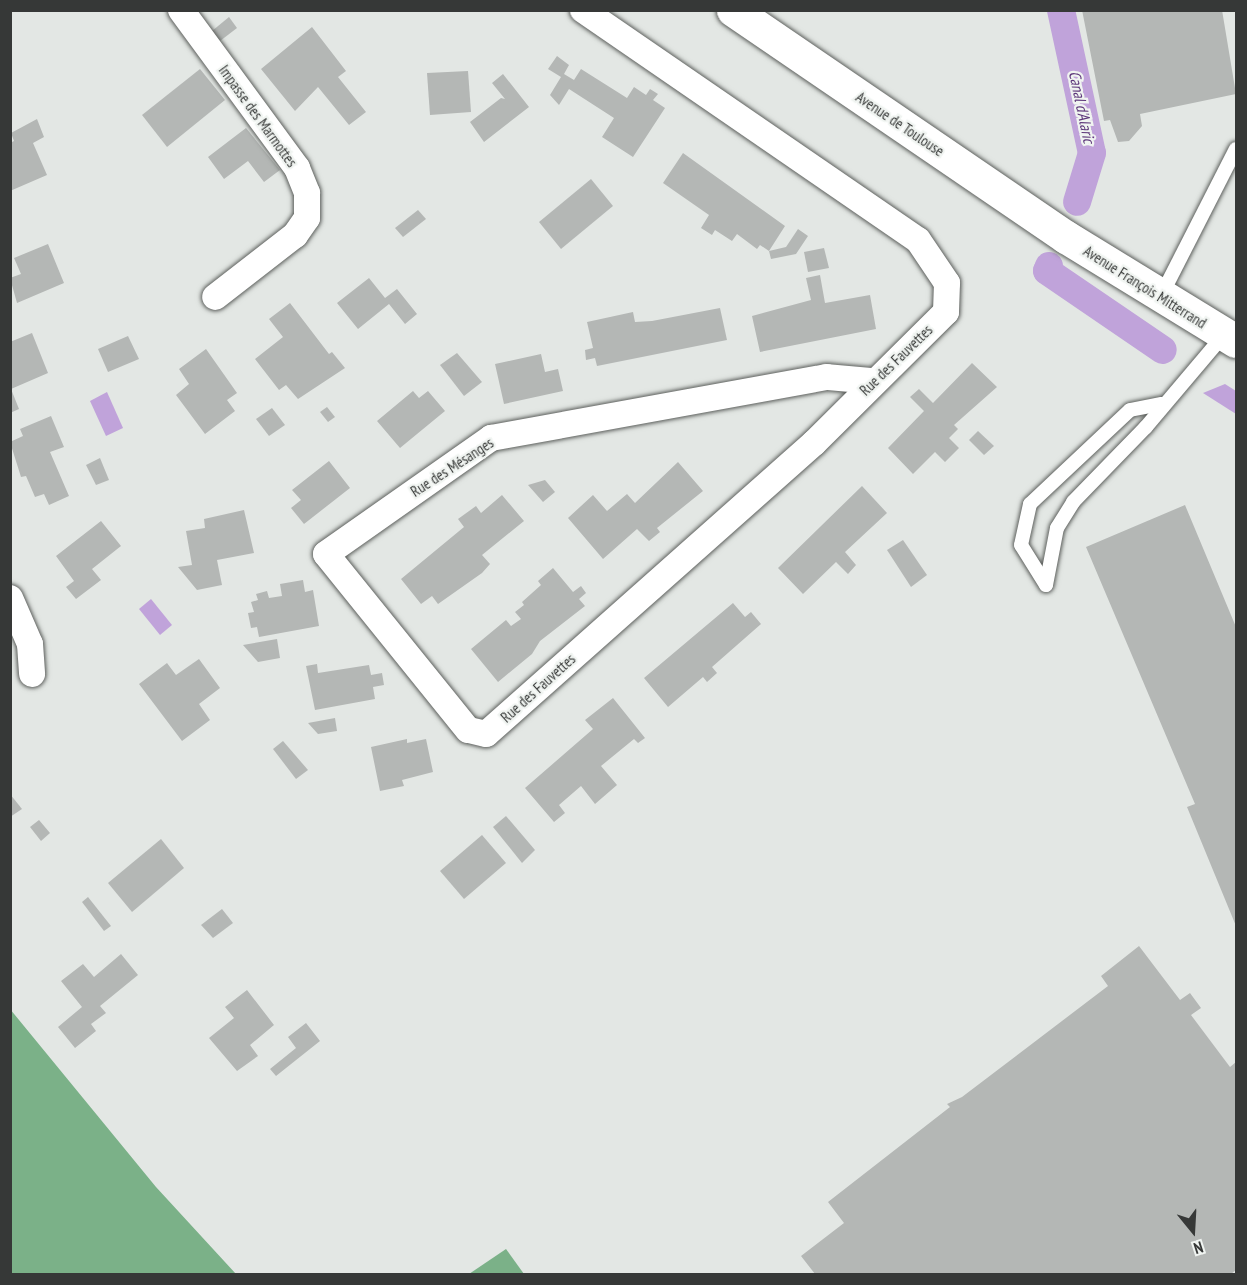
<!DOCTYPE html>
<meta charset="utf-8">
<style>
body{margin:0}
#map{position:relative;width:1247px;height:1285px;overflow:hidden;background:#e3e7e4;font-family:"PT Sans Narrow",sans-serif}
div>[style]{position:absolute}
.forest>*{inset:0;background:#7bb188}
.water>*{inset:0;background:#c0a3da}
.canal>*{height:28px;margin:-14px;padding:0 14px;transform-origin:14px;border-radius:14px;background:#c0a3da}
.building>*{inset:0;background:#b4b7b5}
.roads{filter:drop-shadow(0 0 2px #5d605d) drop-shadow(0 0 2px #5d605d)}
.lane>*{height:14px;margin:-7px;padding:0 7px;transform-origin:7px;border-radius:7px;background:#fff}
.street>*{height:26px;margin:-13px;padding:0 13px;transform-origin:13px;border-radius:13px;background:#fff}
.secondary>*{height:33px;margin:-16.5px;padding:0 16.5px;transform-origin:16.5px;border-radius:16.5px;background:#fff}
span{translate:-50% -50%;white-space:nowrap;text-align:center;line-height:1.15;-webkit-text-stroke:4.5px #f0f4f1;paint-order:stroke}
.street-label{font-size:15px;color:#363837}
.water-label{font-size:16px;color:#5d377a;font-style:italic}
.frame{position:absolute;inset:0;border:12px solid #363837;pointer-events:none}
.north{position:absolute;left:1163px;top:1201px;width:60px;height:60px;-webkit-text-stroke:4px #f0f4f1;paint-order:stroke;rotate:162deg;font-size:16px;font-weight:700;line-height:24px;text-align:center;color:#363837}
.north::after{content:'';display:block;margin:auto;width:21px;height:27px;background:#363837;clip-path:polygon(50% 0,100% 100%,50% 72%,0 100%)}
</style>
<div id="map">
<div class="forest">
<i style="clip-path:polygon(10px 1009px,156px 1187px,236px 1274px,11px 1274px)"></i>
<i style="clip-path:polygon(506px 1249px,524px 1274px,469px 1274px)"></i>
</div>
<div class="water">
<i style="clip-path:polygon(1225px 384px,1236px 391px,1236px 414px,1203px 393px)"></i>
<i style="clip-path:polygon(107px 392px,123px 428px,106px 436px,90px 401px)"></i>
<i style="clip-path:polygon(151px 599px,172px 625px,160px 635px,139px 609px)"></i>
</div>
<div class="canal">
<i style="left:1061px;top:10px;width:146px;rotate:77.8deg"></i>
<i style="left:1092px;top:153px;width:51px;rotate:107deg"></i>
<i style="left:1049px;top:266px;width:5px;rotate:112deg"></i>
<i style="left:1047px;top:271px;width:140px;rotate:34.3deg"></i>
</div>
<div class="building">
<i style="clip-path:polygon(1082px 10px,1222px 10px,1236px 94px,1140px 114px,1142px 126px,1129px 141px,1118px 142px,1110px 120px,1104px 121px)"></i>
<i style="clip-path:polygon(229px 17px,237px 28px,220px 41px,212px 31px)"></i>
<i style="clip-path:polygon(312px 27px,346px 71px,338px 77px,366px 112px,349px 125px,318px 87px,295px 111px,261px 69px)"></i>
<i style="clip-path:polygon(557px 56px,569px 65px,564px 74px,574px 80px,581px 69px,627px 98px,634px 87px,646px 95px,650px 89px,658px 94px,653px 100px,665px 108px,633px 157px,602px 137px,614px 118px,569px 89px,559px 105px,550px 95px,561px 77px,548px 69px)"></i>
<i style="clip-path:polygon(200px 69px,225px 100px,167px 147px,142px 115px)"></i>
<i style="clip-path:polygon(468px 71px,471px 112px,430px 115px,427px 73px)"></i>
<i style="clip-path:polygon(503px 74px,529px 107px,484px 142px,470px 122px,501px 98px,505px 99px,492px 83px)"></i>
<i style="clip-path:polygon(37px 119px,44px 137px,33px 143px,47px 175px,10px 191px,10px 143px,14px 141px,11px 133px)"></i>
<i style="clip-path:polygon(246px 128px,280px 170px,264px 182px,248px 161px,224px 179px,208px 157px)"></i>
<i style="clip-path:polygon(683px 153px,785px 226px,769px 251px,760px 245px,757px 249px,737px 234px,732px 241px,715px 230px,712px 235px,701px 228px,709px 215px,663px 183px)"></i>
<i style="clip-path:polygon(591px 179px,613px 206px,561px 249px,539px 222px)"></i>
<i style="clip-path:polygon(418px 210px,426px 219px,403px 237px,395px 228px)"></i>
<i style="clip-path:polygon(798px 229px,808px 236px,796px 254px,771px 259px,769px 251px,786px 247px)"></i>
<i style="clip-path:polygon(48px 244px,64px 283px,17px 303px,10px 278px,21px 274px,14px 258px)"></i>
<i style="clip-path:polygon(824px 248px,829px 268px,808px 272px,804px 252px)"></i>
<i style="clip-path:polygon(820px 275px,825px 303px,870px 295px,876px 329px,760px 352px,752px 316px,811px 300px,806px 278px)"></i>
<i style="clip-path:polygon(369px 278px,385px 298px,397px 289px,417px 314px,405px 324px,389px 304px,358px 329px,337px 303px)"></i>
<i style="clip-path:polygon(290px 303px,329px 354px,332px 352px,345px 368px,298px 399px,286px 385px,279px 390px,255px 359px,283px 337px,269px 319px)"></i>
<i style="clip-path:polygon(720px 308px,727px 340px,597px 366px,595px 358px,586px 360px,585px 350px,593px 348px,587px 322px,633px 312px,635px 322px,652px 321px)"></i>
<i style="clip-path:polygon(32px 333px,48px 373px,11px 389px,19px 409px,10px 413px,10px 342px)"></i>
<i style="clip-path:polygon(128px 336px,139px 359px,108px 372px,98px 349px)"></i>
<i style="clip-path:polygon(206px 349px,237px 393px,227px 400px,235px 411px,205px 434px,176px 395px,189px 384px,179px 369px)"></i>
<i style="clip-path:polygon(457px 353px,482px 382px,464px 396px,440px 365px)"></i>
<i style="clip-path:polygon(541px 354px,545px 372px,558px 369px,563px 391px,504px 404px,495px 364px)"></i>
<i style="clip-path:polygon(972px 363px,997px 387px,954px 425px,958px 429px,949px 438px,959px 448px,945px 462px,935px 452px,913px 474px,888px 448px,924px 411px,910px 397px,919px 389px,933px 403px)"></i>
<i style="clip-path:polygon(413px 391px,419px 398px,428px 391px,445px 411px,400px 448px,377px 421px)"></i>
<i style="clip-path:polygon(327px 407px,335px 417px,328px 422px,320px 412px)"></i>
<i style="clip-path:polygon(272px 408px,285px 425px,269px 436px,256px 419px)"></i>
<i style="clip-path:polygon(51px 416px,64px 447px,50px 452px,69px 496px,49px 505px,44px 494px,35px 497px,26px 476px,21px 477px,10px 442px,23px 436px,20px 429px)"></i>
<i style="clip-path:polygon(978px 431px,994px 446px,984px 455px,969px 440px)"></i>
<i style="clip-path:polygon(100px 458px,109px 480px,96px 485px,86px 465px)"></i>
<i style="clip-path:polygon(329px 461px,350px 488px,304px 524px,291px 508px,301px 500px,292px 490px)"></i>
<i style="clip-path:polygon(678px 462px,703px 491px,657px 528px,660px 532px,649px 541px,637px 529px,603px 559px,568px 518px,593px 495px,607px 511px,627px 494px,635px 503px)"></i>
<i style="clip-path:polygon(545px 480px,555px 492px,543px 502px,528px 485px)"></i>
<i style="clip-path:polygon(862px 486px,887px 513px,845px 552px,856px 565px,848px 574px,836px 562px,803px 594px,778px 568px)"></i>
<i style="clip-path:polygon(502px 495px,524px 521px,482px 555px,490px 564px,482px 573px,438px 604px,432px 596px,421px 604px,401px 579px,464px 527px,458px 519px,476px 506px,481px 513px)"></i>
<i style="clip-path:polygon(1185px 505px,1236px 627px,1236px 926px,1187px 807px,1195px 804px,1086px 547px)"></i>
<i style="clip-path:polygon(244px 510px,254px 553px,217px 560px,222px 585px,197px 590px,178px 567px,192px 565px,186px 531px,205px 528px,204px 519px)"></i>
<i style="clip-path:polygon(101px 521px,121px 546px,92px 569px,101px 580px,76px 599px,66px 587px,74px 581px,56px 556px)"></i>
<i style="clip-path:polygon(903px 540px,927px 575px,911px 587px,887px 550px)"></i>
<i style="clip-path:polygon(553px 568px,573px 592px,581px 586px,586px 593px,579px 599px,585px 606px,540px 641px,532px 654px,498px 682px,471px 649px,506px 620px,511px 626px,521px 619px,515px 612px,524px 605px,522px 602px,541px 585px,538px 581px)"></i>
<i style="clip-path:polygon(303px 580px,305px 592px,313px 590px,319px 626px,259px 637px,257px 627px,251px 628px,248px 613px,254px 612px,251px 602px,258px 600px,256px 594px,267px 591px,269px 598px,282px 596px,280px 584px)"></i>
<i style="clip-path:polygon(733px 603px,745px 617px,751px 612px,761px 624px,712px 667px,717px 673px,707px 682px,703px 677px,668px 707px,644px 678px)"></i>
<i style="clip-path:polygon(277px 639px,280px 658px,258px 662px,243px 645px)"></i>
<i style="clip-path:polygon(199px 659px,220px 688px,199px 704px,210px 720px,182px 741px,139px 684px,167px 663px,176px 675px)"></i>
<i style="clip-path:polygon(317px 664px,318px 673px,369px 665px,371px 675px,382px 673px,384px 685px,373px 687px,375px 699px,315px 710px,306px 666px)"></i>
<i style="clip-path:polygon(613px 698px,645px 738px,638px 743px,634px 739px,601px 766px,617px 785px,595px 804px,581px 786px,559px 805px,565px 813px,554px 822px,525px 788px,593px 729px,585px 720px)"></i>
<i style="clip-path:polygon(335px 718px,337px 731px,318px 734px,308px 723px)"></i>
<i style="clip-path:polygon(407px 739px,407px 743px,426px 739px,433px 772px,402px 780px,404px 786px,380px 791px,371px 747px)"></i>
<i style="clip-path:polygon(283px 741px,308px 770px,296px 779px,273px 749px)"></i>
<i style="clip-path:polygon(10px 794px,22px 809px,10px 817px)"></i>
<i style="clip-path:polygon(506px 816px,535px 850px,522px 863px,493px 827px)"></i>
<i style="clip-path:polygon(39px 820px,50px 833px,41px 841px,30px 827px)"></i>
<i style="clip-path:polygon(482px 835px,506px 863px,464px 899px,440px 871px)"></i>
<i style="clip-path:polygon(161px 839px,184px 868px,132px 912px,108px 883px)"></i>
<i style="clip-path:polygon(88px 897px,111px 926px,104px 931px,82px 902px)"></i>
<i style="clip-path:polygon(222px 909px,233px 923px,213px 938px,201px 925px)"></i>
<i style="clip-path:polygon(1139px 946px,1180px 1000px,1190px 993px,1201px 1008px,1191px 1015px,1230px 1067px,1236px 1062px,1236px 1270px,1231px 1274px,815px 1274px,801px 1256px,844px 1223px,828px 1202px,950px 1107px,947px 1104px,962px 1097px,1108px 986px,1101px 976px)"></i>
<i style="clip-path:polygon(121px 954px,138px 975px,100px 1006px,106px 1013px,91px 1024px,96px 1031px,75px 1048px,58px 1027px,82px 1007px,61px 981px,83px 964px,94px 977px)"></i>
<i style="clip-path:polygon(247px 990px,274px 1025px,250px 1045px,258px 1056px,237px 1071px,209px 1038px,234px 1018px,225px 1007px)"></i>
<i style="clip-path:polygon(306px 1023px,320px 1041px,276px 1076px,270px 1069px,296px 1048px,288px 1037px)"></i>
</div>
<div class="roads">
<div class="lane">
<i style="left:1161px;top:296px;width:165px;rotate:-63deg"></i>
<i style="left:1046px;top:585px;width:58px;rotate:-79.1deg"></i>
<i style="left:1057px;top:528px;width:31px;rotate:-58deg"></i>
<i style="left:1073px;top:502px;width:105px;rotate:-45.8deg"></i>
<i style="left:1146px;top:427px;width:119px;rotate:-49.8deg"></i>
<i style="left:1046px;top:585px;width:47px;rotate:-122deg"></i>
<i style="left:1021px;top:545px;width:42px;rotate:-77.6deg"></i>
<i style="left:1030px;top:504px;width:137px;rotate:-43.2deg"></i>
<i style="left:1130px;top:410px;width:32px;rotate:-11deg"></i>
</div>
<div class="street">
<i style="left:181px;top:10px;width:196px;rotate:53.7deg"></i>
<i style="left:297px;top:168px;width:27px;rotate:68deg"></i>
<i style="left:307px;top:193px;width:25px;rotate:90deg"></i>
<i style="left:307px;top:218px;width:21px;rotate:125deg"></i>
<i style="left:295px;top:235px;width:101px;rotate:142.2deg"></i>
<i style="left:583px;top:10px;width:406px;rotate:34.5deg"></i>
<i style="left:918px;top:240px;width:52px;rotate:56deg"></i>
<i style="left:947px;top:283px;width:29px;rotate:92deg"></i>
<i style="left:946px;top:312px;width:186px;rotate:135.2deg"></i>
<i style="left:814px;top:443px;width:438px;rotate:138.4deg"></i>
<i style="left:486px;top:734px;width:18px;rotate:-167deg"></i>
<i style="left:468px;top:730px;width:226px;rotate:-128.9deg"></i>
<i style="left:326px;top:554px;width:202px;rotate:-35.1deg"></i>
<i style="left:491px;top:438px;width:341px;rotate:-10.3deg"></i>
<i style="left:827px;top:377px;width:45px;rotate:5.1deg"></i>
<i style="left:10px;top:598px;width:50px;rotate:66.5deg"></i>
<i style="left:30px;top:644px;width:30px;rotate:86deg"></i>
</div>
<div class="secondary">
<i style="left:733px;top:10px;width:403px;rotate:34.3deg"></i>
<i style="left:1066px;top:237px;width:199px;rotate:31.5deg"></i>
</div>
</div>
<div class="street-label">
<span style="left:258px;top:116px;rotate:54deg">Impasse des Marmottes</span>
<span style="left:900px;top:124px;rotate:34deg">Avenue de Toulouse</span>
<span style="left:1145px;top:287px;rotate:32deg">Avenue François Mitterrand</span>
<span style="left:896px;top:360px;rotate:-44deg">Rue des Fauvettes</span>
<span style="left:452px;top:467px;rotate:-33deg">Rue des Mésanges</span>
<span style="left:538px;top:688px;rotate:-42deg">Rue des Fauvettes</span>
</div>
<div class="water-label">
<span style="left:1082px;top:107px;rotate:78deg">Canal d'Alaric</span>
</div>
<div class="frame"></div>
<div class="north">N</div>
</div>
